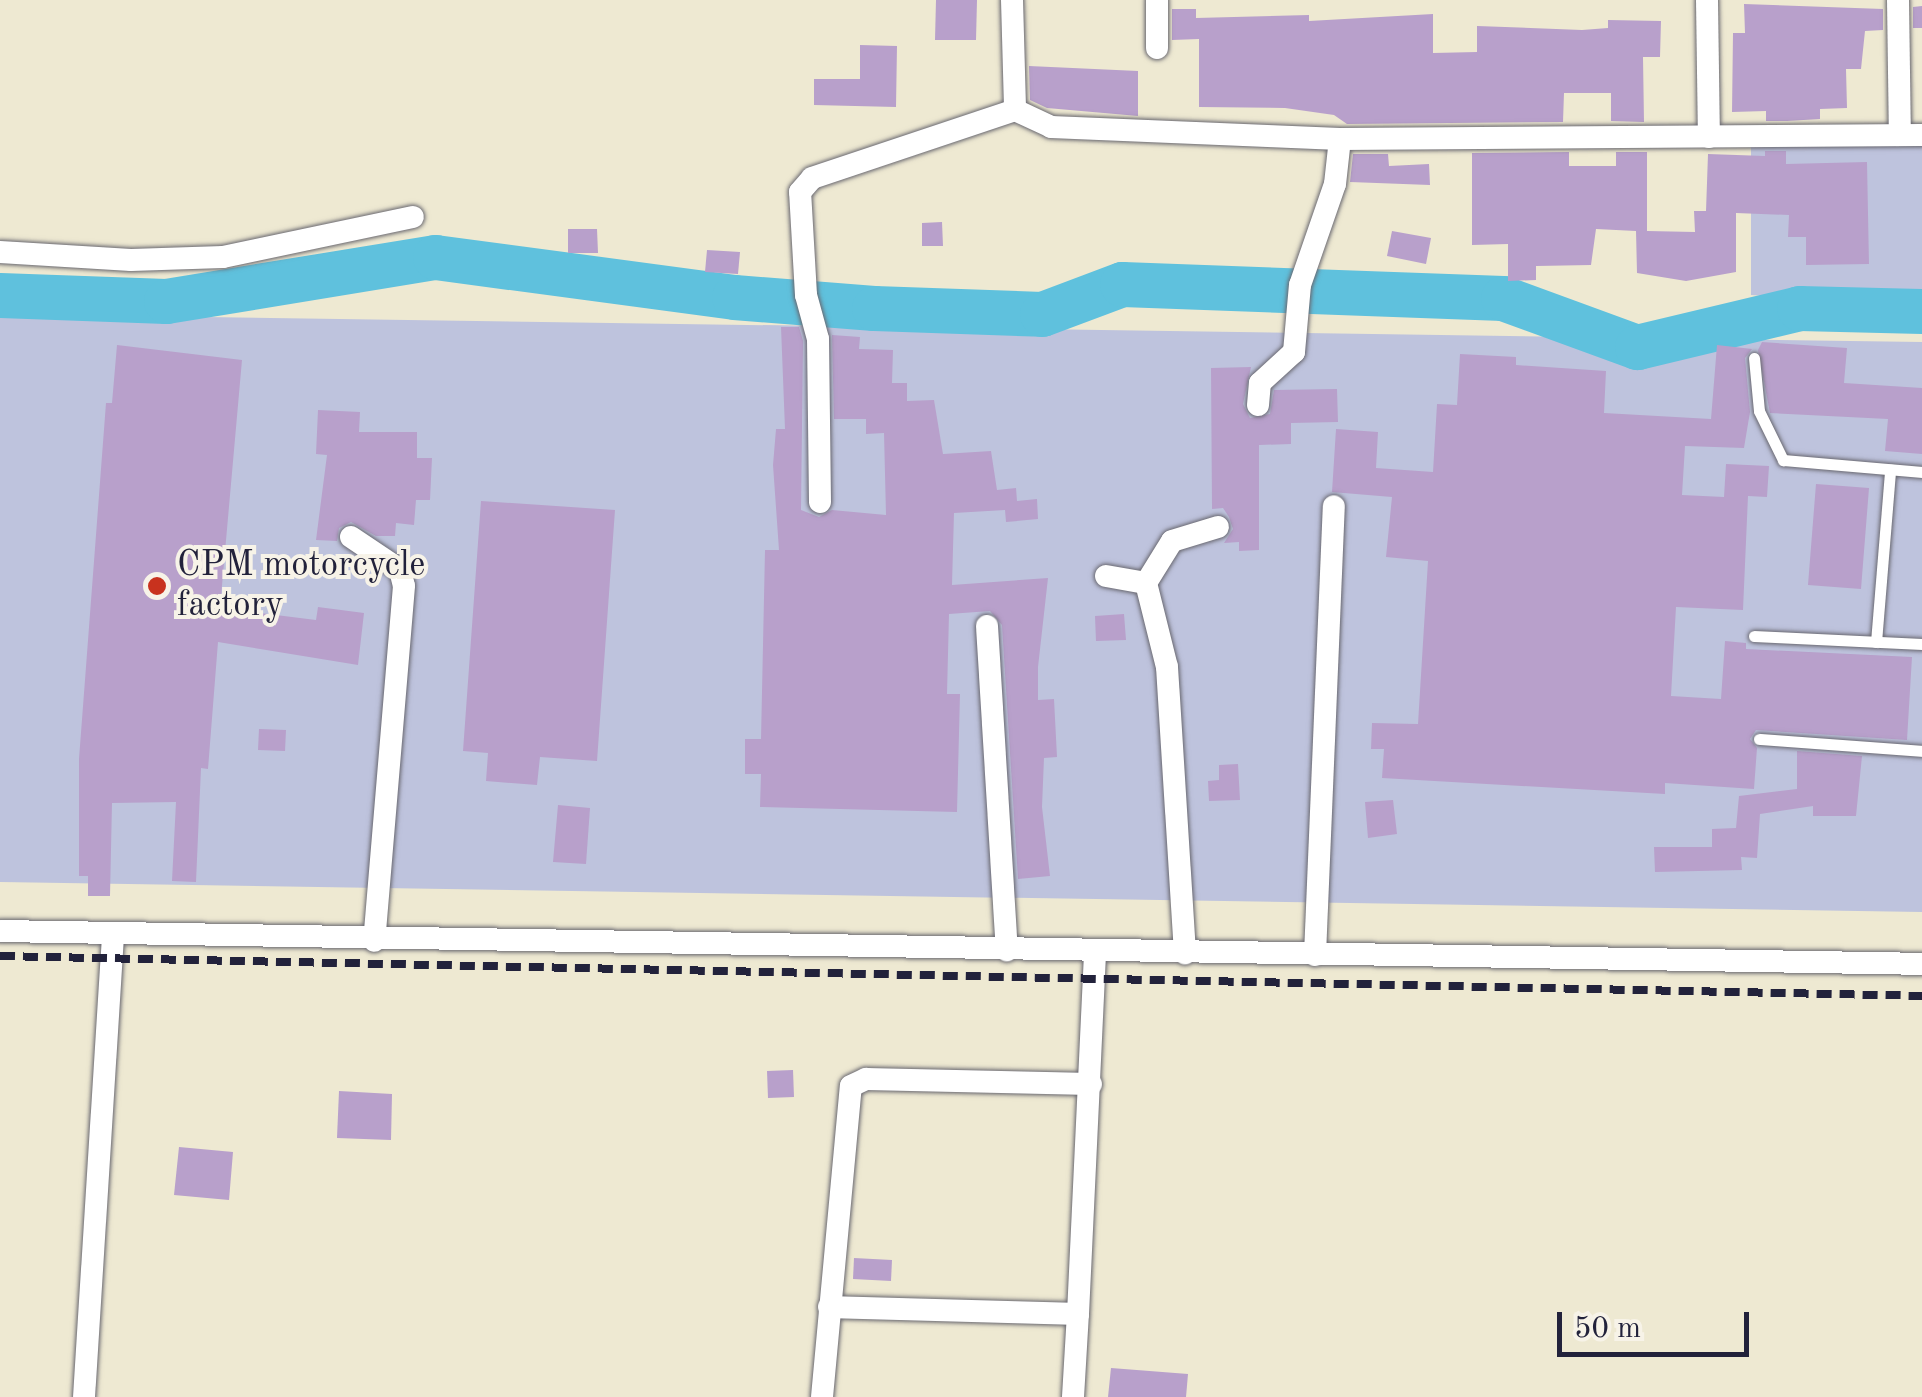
<!DOCTYPE html>
<style>
body{margin:0}
#map{position:relative;width:1922px;height:1397px;overflow:hidden;background:#eee9d2;font-family:"Old Standard TT",serif}
div>[style]{position:absolute}
.industrial>*{inset:0;background:#bec3dd}
.river>*{height:45px;margin:-22.5px;padding:0 22.5px;transform-origin:22.5px;border-radius:22.5px;background:#5fc1dd}
.building>*{inset:0;background:#b8a0cb}
.roads{filter:drop-shadow(0 0 2px #696870) drop-shadow(0 0 2px #696870)}
.service>*{height:11px;margin:-5.5px;padding:0 5.5px;transform-origin:5.5px;border-radius:5.5px;background:#fff}
.minor>*{height:22px;margin:-11px;padding:0 11px;transform-origin:11px;border-radius:11px;background:#fff}
.rail>*{height:8px;margin-top:-4px;transform-origin:0;background:repeating-linear-gradient(90deg,#22223b 0 15px,transparent 0 23px)}
.dots>*{width:28px;height:28px;translate:-50% -50%;box-sizing:border-box;border:5px solid #f7f3e8;border-radius:50%}
span{translate:-50% -50%;white-space:nowrap;text-align:center;line-height:1.15;-webkit-text-stroke:8px #f7f3e8;paint-order:stroke}
.poi-label{font-size:35px;color:#22223b}
.left{translate:0 -50%;text-align:left}
.scale{position:absolute;left:1557px;top:1312px;width:192px;height:45px;box-sizing:border-box;border:5px solid #22223b;border-top:0;padding-left:12px;font-size:30px;line-height:35px;white-space:nowrap;color:#22223b;-webkit-text-stroke:8px #f7f3e8;paint-order:stroke}
</style>
<div id="map">
<div class="industrial">
<i style="clip-path:polygon(1751px 142px,1922px 143px,1922px 305px,1751px 295px)"></i>
<i style="clip-path:polygon(0 314px,1922px 342px,1922px 912px,0 882px)"></i>
</div>
<div class="river">
<i style="left:0;top:295px;width:166px;rotate:2.1deg"></i>
<i style="left:166px;top:301px;width:273px;rotate:-9.3deg"></i>
<i style="left:435px;top:257px;width:302px;rotate:7.6deg"></i>
<i style="left:734px;top:297px;width:140px;rotate:4.5deg"></i>
<i style="left:874px;top:308px;width:168px;rotate:2deg"></i>
<i style="left:1042px;top:314px;width:85px;rotate:-20.6deg"></i>
<i style="left:1122px;top:284px;width:381px;rotate:2.1deg"></i>
<i style="left:1503px;top:298px;width:143px;rotate:20.1deg"></i>
<i style="left:1637px;top:347px;width:167px;rotate:-13.5deg"></i>
<i style="left:1799px;top:308px;width:123px;rotate:1.4deg"></i>
</div>
<div class="building">
<i style="clip-path:polygon(936px 0,977px 0,976px 40px,935px 40px)"></i>
<i style="clip-path:polygon(1744px 4px,1883px 9px,1883px 30px,1865px 31px,1861px 69px,1846px 69px,1847px 108px,1820px 109px,1820px 119px,1787px 121px,1766px 121px,1766px 111px,1732px 112px,1733px 33px,1745px 33px)"></i>
<i style="clip-path:polygon(1922px 6px,1922px 28px,1913px 28px,1913px 7px)"></i>
<i style="clip-path:polygon(1172px 9px,1196px 9px,1196px 18px,1309px 15px,1309px 21px,1433px 14px,1433px 53px,1477px 52px,1477px 26px,1582px 30px,1608px 28px,1608px 20px,1661px 21px,1660px 57px,1643px 57px,1644px 122px,1611px 121px,1611px 93px,1564px 93px,1563px 122px,1347px 124px,1334px 115px,1285px 108px,1199px 107px,1199px 39px,1172px 40px)"></i>
<i style="clip-path:polygon(860px 45px,897px 46px,896px 107px,814px 105px,814px 79px,860px 79px)"></i>
<i style="clip-path:polygon(1029px 66px,1138px 71px,1138px 116px,1047px 108px,1030px 100px)"></i>
<i style="clip-path:polygon(1765px 151px,1786px 151px,1786px 164px,1867px 162px,1869px 264px,1806px 265px,1806px 237px,1788px 237px,1789px 215px,1736px 213px,1736px 272px,1686px 281px,1637px 273px,1636px 231px,1596px 229px,1591px 265px,1536px 266px,1536px 280px,1508px 281px,1508px 244px,1472px 245px,1472px 153px,1569px 152px,1569px 166px,1616px 166px,1616px 152px,1647px 152px,1647px 231px,1695px 232px,1694px 211px,1706px 211px,1708px 154px,1765px 156px)"></i>
<i style="clip-path:polygon(1353px 154px,1388px 154px,1389px 166px,1429px 164px,1430px 185px,1350px 182px)"></i>
<i style="clip-path:polygon(942px 222px,943px 246px,922px 246px,922px 223px)"></i>
<i style="clip-path:polygon(568px 229px,597px 229px,598px 253px,568px 253px)"></i>
<i style="clip-path:polygon(1392px 231px,1431px 238px,1426px 264px,1387px 256px)"></i>
<i style="clip-path:polygon(707px 250px,740px 252px,738px 274px,705px 272px)"></i>
<i style="clip-path:polygon(781px 327px,799px 327px,803px 341px,801px 510px,819px 517px,832px 510px,886px 515px,884px 433px,866px 434px,866px 419px,834px 419px,832px 335px,860px 337px,859px 349px,893px 350px,892px 383px,907px 383px,907px 401px,934px 400px,943px 454px,991px 451px,997px 490px,1016px 488px,1017px 501px,1037px 499px,1038px 519px,1006px 522px,1005px 510px,954px 513px,952px 585px,1048px 578px,1038px 667px,1038px 700px,1054px 699px,1057px 757px,1044px 758px,1042px 807px,1050px 876px,1018px 879px,1002px 625px,990px 611px,949px 614px,947px 694px,960px 694px,957px 812px,760px 807px,761px 774px,745px 774px,745px 739px,761px 739px,765px 550px,779px 550px,773px 465px,776px 429px,785px 429px)"></i>
<i style="clip-path:polygon(1762px 342px,1847px 348px,1844px 383px,1922px 388px,1922px 454px,1885px 451px,1888px 419px,1770px 413px,1758px 350px)"></i>
<i style="clip-path:polygon(117px 345px,242px 360px,220px 608px,316px 620px,318px 607px,364px 613px,358px 665px,218px 642px,208px 769px,201px 768px,196px 882px,172px 881px,176px 802px,112px 803px,110px 896px,88px 896px,88px 876px,79px 876px,79px 759px,106px 403px,112px 403px)"></i>
<i style="clip-path:polygon(1717px 345px,1752px 349px,1745px 358px,1750px 412px,1744px 448px,1685px 446px,1682px 495px,1724px 497px,1726px 464px,1769px 466px,1767px 497px,1748px 496px,1743px 610px,1676px 607px,1671px 696px,1721px 699px,1725px 641px,1746px 643px,1746px 649px,1912px 657px,1907px 740px,1756px 730px,1750px 739px,1757px 748px,1754px 789px,1665px 783px,1665px 794px,1382px 778px,1384px 749px,1371px 749px,1372px 723px,1418px 724px,1428px 561px,1386px 557px,1392px 497px,1332px 492px,1336px 429px,1378px 432px,1376px 468px,1433px 472px,1437px 404px,1457px 405px,1460px 354px,1516px 357px,1516px 365px,1606px 371px,1604px 413px,1711px 419px)"></i>
<i style="clip-path:polygon(1251px 367px,1243px 404px,1250px 418px,1270px 414px,1274px 390px,1337px 389px,1338px 422px,1291px 423px,1291px 444px,1259px 445px,1259px 550px,1239px 551px,1239px 542px,1224px 543px,1233px 529px,1229px 517px,1223px 508px,1212px 509px,1211px 368px)"></i>
<i style="clip-path:polygon(318px 410px,360px 412px,359px 432px,417px 432px,417px 458px,432px 458px,430px 500px,416px 500px,414px 525px,396px 523px,395px 536px,376px 536px,351px 522px,339px 528px,337px 541px,316px 540px,327px 455px,316px 454px)"></i>
<i style="clip-path:polygon(1816px 484px,1869px 488px,1861px 589px,1808px 585px)"></i>
<i style="clip-path:polygon(481px 501px,615px 510px,597px 761px,540px 757px,537px 785px,486px 781px,488px 753px,463px 751px)"></i>
<i style="clip-path:polygon(1124px 614px,1126px 640px,1096px 641px,1095px 616px)"></i>
<i style="clip-path:polygon(259px 729px,286px 730px,285px 751px,258px 750px)"></i>
<i style="clip-path:polygon(1797px 751px,1862px 756px,1856px 816px,1813px 816px,1813px 806px,1760px 814px,1757px 858px,1741px 857px,1742px 870px,1655px 872px,1654px 847px,1712px 847px,1712px 829px,1736px 828px,1739px 796px,1797px 789px)"></i>
<i style="clip-path:polygon(1238px 764px,1240px 800px,1209px 801px,1208px 781px,1219px 780px,1219px 765px)"></i>
<i style="clip-path:polygon(1393px 800px,1397px 834px,1368px 838px,1365px 802px)"></i>
<i style="clip-path:polygon(558px 805px,590px 808px,586px 864px,553px 862px)"></i>
<i style="clip-path:polygon(793px 1070px,794px 1097px,768px 1098px,767px 1071px)"></i>
<i style="clip-path:polygon(339px 1091px,392px 1094px,391px 1140px,337px 1138px)"></i>
<i style="clip-path:polygon(179px 1147px,233px 1152px,229px 1200px,174px 1195px)"></i>
<i style="clip-path:polygon(854px 1258px,892px 1260px,891px 1281px,853px 1279px)"></i>
<i style="clip-path:polygon(1111px 1368px,1188px 1374px,1186px 1397px,1108px 1397px)"></i>
</div>
<div class="roads">
<div class="service">
<i style="left:1754px;top:358px;width:53px;rotate:84.6deg"></i>
<i style="left:1759px;top:411px;width:55px;rotate:63.9deg"></i>
<i style="left:1783px;top:460px;width:140px;rotate:4.9deg"></i>
<i style="left:1754px;top:636px;width:168px;rotate:2.7deg"></i>
<i style="left:1876px;top:642px;width:173px;rotate:-85.3deg"></i>
<i style="left:1759px;top:739px;width:163px;rotate:4.2deg"></i>
</div>
<div class="minor">
<i style="left:1012px;top:0;width:110px;rotate:88.4deg"></i>
<i style="left:1015px;top:110px;width:40px;rotate:25deg"></i>
<i style="left:1051px;top:127px;width:289px;rotate:2.4deg"></i>
<i style="left:1340px;top:139px;width:582px;rotate:-0.39deg"></i>
<i style="left:1157px;top:0;width:48px;rotate:90deg"></i>
<i style="left:1707px;top:0;width:137px;rotate:89.2deg"></i>
<i style="left:1898px;top:0;width:135px;rotate:89.2deg"></i>
<i style="left:0;top:252px;width:131px;rotate:3.5deg"></i>
<i style="left:131px;top:260px;width:92px;rotate:-1.9deg"></i>
<i style="left:223px;top:257px;width:194px;rotate:-11.9deg"></i>
<i style="left:1258px;top:405px;width:22px;rotate:-85deg"></i>
<i style="left:1260px;top:383px;width:46px;rotate:-42.4deg"></i>
<i style="left:1294px;top:352px;width:67px;rotate:-84.9deg"></i>
<i style="left:1300px;top:285px;width:107px;rotate:-70.9deg"></i>
<i style="left:1335px;top:184px;width:45px;rotate:-83.7deg"></i>
<i style="left:820px;top:502px;width:163px;rotate:-90.7deg"></i>
<i style="left:818px;top:339px;width:46px;rotate:-105.3deg"></i>
<i style="left:806px;top:295px;width:103px;rotate:-93.3deg"></i>
<i style="left:800px;top:192px;width:18px;rotate:-49deg"></i>
<i style="left:812px;top:178px;width:214px;rotate:-18.5deg"></i>
<i style="left:351px;top:537px;width:59px;rotate:34deg"></i>
<i style="left:400px;top:570px;width:16px;rotate:76deg"></i>
<i style="left:404px;top:586px;width:356px;rotate:94.8deg"></i>
<i style="left:1106px;top:576px;width:41px;rotate:9.9deg"></i>
<i style="left:1146px;top:583px;width:87px;rotate:76deg"></i>
<i style="left:1167px;top:667px;width:287px;rotate:86.4deg"></i>
<i style="left:1146px;top:583px;width:49px;rotate:-58.2deg"></i>
<i style="left:1172px;top:541px;width:48px;rotate:-16.9deg"></i>
<i style="left:987px;top:626px;width:325px;rotate:86.5deg"></i>
<i style="left:0;top:931px;width:1922px;rotate:0.98deg"></i>
<i style="left:1315px;top:955px;width:449px;rotate:-87.6deg"></i>
<i style="left:829px;top:1307px;width:249px;rotate:1.6deg"></i>
<i style="left:1078px;top:1314px;width:362px;rotate:-87.3deg"></i>
<i style="left:84px;top:1397px;width:462px;rotate:-86.4deg"></i>
<i style="left:822px;top:1397px;width:312px;rotate:-84.7deg"></i>
<i style="left:851px;top:1086px;width:17px;rotate:-25deg"></i>
<i style="left:866px;top:1079px;width:225px;rotate:1.3deg"></i>
<i style="left:1073px;top:1397px;width:83px;rotate:-86.6deg"></i>
</div>
</div>
<div class="rail">
<i style="left:0;top:956px;width:1922px;rotate:1.19deg"></i>
</div>
<div class="dots">
<i style="left:157px;top:586px;background:#c8321e"></i>
</div>
<div class="poi-label">
<span class="left" style="left:177px;top:586px">CPM motorcycle<br>factory</span>
</div>
<div class="scale">50 m</div>
</div>
